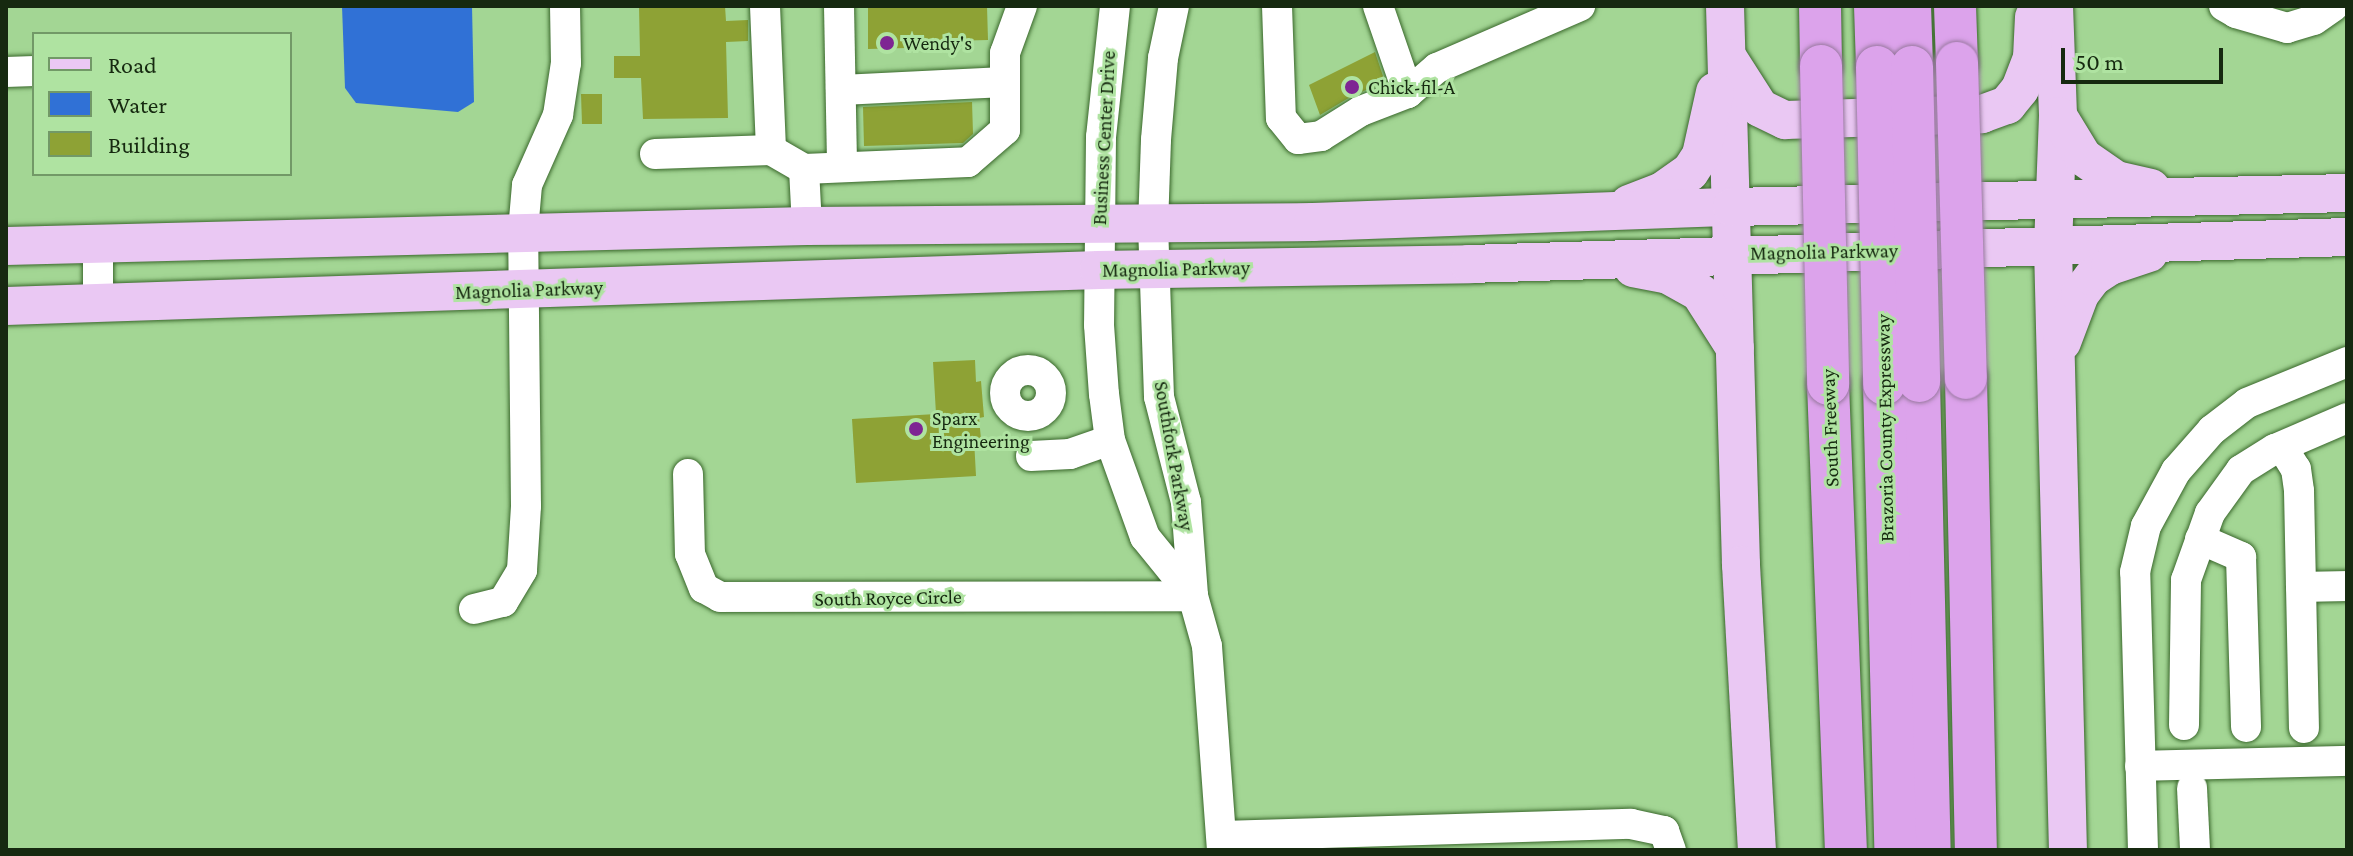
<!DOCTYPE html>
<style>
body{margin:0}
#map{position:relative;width:2353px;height:856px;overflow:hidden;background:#a3d694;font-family:"Crimson Pro",serif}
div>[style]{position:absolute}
.water>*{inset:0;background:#3071d6}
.building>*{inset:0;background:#8ea235}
.roads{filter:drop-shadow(0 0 2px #3a682c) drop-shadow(0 0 2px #3a682c)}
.minor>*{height:30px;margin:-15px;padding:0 15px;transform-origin:15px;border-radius:15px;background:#fff}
.minor>.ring{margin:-15px;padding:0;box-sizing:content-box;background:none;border:30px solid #fff;border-radius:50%}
.major>*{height:38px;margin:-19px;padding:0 19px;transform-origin:19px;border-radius:19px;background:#eac8f3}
.highway>*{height:42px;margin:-21px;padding:0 21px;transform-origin:21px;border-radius:21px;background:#dca3eb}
.bridges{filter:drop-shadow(0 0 2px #97789e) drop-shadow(0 0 2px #97789e)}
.highway-bridge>*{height:42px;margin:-21px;padding:0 21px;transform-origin:21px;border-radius:21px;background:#dca3eb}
.dots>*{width:22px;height:22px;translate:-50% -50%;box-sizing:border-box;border:4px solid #afe3a1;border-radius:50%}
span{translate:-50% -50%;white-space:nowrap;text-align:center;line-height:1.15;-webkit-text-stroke:6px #afe3a1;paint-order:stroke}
.poi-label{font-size:20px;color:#162910}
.left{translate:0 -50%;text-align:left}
.street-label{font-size:20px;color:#162910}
.frame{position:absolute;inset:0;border:8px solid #162910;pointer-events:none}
.legend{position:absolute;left:32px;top:32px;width:260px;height:144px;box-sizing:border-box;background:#afe3a1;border:2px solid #729967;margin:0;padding:10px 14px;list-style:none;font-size:24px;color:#162910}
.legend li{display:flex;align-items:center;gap:16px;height:40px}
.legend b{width:40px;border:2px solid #729967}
.scale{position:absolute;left:2061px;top:48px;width:162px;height:36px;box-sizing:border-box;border:4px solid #162910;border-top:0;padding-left:10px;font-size:24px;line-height:28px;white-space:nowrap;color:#162910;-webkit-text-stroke:6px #afe3a1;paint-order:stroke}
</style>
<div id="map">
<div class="water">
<i style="clip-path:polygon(342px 6px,472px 6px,474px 102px,458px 112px,356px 103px,345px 88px)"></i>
</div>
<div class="building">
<i style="clip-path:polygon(639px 6px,725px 6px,726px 21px,748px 20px,748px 41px,726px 42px,728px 118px,643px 119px,641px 78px,614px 78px,614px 56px,640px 56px)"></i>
<i style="clip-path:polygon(868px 6px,987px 6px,988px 40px,907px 42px,906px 48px,868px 49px)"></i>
<i style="clip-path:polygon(1375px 52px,1385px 82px,1352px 96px,1320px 115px,1309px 85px)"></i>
<i style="clip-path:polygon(581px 94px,602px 94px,602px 124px,582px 124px)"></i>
<i style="clip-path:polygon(972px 102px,973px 134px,963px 143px,864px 146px,863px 107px)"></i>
<i style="clip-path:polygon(975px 360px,976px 382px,981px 381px,984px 417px,979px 418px,981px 439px,974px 439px,976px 476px,856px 483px,852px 419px,936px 414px,933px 362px)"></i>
</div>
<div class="roads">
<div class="minor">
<i style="left:765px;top:6px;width:144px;rotate:87.6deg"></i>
<i style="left:771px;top:150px;width:38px;rotate:30deg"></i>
<i style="left:804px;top:169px;width:57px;rotate:87deg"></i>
<i style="left:839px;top:6px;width:161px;rotate:88.9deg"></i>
<i style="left:1115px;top:6px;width:132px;rotate:96.1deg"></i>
<i style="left:1101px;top:137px;width:188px;rotate:90.6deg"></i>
<i style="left:1099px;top:325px;width:69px;rotate:85.9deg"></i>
<i style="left:1104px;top:394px;width:46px;rotate:82.6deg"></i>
<i style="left:1110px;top:440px;width:103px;rotate:70.2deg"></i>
<i style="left:1145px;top:537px;width:76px;rotate:50.9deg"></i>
<i style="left:1174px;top:6px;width:53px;rotate:101.9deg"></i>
<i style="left:1163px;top:58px;width:82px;rotate:94.9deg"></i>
<i style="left:1156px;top:140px;width:85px;rotate:92deg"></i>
<i style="left:1153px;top:225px;width:172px;rotate:88deg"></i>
<i style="left:1159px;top:397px;width:108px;rotate:75.6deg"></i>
<i style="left:1186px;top:502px;width:94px;rotate:85.7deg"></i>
<i style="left:1193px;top:596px;width:52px;rotate:74.4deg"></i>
<i style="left:1207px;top:646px;width:205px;rotate:85.8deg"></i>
<i style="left:1277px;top:6px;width:112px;rotate:88deg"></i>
<i style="left:1281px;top:118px;width:27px;rotate:51deg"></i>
<i style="left:1298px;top:139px;width:23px;rotate:-7deg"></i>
<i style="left:1321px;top:136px;width:47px;rotate:-32deg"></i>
<i style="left:1361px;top:111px;width:50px;rotate:-21deg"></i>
<i style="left:1408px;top:93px;width:38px;rotate:-41deg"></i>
<i style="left:1437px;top:68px;width:156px;rotate:-23.4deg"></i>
<i style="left:1378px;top:6px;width:92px;rotate:71deg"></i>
<i style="left:2224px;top:6px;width:14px;rotate:30deg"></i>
<i style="left:2236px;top:13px;width:53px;rotate:16.4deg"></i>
<i style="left:2287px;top:28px;width:28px;rotate:-17deg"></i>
<i style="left:2314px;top:20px;width:24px;rotate:-35deg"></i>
<i style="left:6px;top:72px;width:28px;rotate:-2deg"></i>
<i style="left:841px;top:90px;width:164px;rotate:-2.8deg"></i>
<i style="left:655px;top:154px;width:116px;rotate:-2deg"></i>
<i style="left:804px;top:169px;width:164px;rotate:-2.4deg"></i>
<i style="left:968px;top:162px;width:49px;rotate:-40.9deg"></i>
<i style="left:1005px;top:130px;width:77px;rotate:-90deg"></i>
<i style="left:1005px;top:53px;width:50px;rotate:-70.1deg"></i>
<i style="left:98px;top:303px;width:60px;rotate:-90deg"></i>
<i class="ring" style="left:1005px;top:370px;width:16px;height:16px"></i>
<i style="left:2282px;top:447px;width:26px;rotate:58deg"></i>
<i style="left:2296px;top:469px;width:22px;rotate:82deg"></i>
<i style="left:2299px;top:491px;width:237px;rotate:88.8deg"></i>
<i style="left:1031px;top:456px;width:39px;rotate:-3deg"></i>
<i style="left:1070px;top:454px;width:42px;rotate:-19.3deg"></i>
<i style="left:688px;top:474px;width:80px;rotate:88.6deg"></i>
<i style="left:690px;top:554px;width:37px;rotate:68deg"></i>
<i style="left:704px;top:588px;width:18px;rotate:29deg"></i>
<i style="left:720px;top:597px;width:473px;rotate:-0.1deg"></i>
<i style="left:2200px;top:539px;width:45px;rotate:23.7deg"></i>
<i style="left:2241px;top:557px;width:170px;rotate:88.3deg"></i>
<i style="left:2301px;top:587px;width:46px;rotate:-1.2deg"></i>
<i style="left:474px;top:609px;width:30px;rotate:-14deg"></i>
<i style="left:503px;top:602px;width:37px;rotate:-59deg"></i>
<i style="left:522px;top:570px;width:64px;rotate:-86.4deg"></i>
<i style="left:526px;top:506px;width:275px;rotate:-90.6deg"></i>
<i style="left:523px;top:231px;width:46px;rotate:-85deg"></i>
<i style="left:527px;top:185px;width:77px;rotate:-66.1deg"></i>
<i style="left:558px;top:115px;width:53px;rotate:-81.3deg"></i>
<i style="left:566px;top:63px;width:57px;rotate:-91deg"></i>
<i style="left:2184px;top:725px;width:145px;rotate:-89.2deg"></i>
<i style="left:2186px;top:580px;width:71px;rotate:-70.3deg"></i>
<i style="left:2210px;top:513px;width:53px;rotate:-54.2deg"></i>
<i style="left:2241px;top:470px;width:40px;rotate:-32deg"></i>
<i style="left:2275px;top:449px;width:78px;rotate:-23.3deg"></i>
<i style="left:2140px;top:766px;width:207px;rotate:-1.4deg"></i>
<i style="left:2192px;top:788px;width:62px;rotate:87.2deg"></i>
<i style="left:1222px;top:836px;width:409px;rotate:-1.7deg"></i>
<i style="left:1631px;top:824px;width:34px;rotate:12deg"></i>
<i style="left:1664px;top:831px;width:20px;rotate:70deg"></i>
<i style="left:2143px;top:850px;width:278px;rotate:-91.6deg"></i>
<i style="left:2135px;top:572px;width:47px;rotate:-76.6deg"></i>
<i style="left:2146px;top:526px;width:63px;rotate:-61.4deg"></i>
<i style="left:2176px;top:471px;width:55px;rotate:-48.7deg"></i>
<i style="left:2212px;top:430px;width:44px;rotate:-37.6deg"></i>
<i style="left:2247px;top:403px;width:108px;rotate:-22.3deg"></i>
</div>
<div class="major">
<i style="left:1725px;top:6px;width:559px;rotate:88.36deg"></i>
<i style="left:1741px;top:565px;width:285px;rotate:86.8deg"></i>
<i style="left:2054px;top:6px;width:110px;rotate:87.9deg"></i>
<i style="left:2058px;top:116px;width:131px;rotate:92.2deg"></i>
<i style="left:2053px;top:247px;width:603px;rotate:88.58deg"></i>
<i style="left:1728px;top:58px;width:59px;rotate:57.4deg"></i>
<i style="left:1760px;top:108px;width:28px;rotate:26deg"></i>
<i style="left:1785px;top:120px;width:197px;rotate:-1.7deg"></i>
<i style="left:1982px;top:114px;width:27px;rotate:-20deg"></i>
<i style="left:2007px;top:105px;width:21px;rotate:-51deg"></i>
<i style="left:2020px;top:89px;width:33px;rotate:-69deg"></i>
<i style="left:2032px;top:58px;width:41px;rotate:-87.2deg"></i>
<i style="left:2058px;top:116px;width:48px;rotate:58.6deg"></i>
<i style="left:2083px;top:157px;width:40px;rotate:34.9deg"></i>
<i style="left:2116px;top:180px;width:36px;rotate:13deg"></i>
<i style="left:1629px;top:204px;width:34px;rotate:-21deg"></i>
<i style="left:1661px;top:192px;width:35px;rotate:-35deg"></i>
<i style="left:1690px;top:172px;width:20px;rotate:-57deg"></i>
<i style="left:1701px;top:155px;width:65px;rotate:-77.5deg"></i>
<i style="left:6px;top:246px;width:801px;rotate:-1.43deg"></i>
<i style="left:807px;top:226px;width:506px;rotate:-0.45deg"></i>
<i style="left:1313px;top:222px;width:419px;rotate:-2.1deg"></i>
<i style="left:1732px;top:207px;width:615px;rotate:-1.3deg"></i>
<i style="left:1633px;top:268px;width:36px;rotate:11deg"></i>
<i style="left:1668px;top:275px;width:37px;rotate:29deg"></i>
<i style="left:1700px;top:293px;width:65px;rotate:57.5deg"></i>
<i style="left:6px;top:306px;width:1094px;rotate:-1.89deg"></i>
<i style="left:1099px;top:270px;width:370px;rotate:-0.9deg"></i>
<i style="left:1469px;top:264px;width:878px;rotate:-1.76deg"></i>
<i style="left:2062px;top:342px;width:51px;rotate:-69.4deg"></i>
<i style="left:2080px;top:294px;width:21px;rotate:-53deg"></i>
<i style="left:2093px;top:277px;width:20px;rotate:-33deg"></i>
<i style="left:2110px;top:266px;width:41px;rotate:-18.4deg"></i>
</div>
<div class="highway">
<i style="left:1820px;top:6px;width:60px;rotate:89deg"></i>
<i style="left:1875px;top:6px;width:61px;rotate:88.1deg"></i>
<i style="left:1910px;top:6px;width:61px;rotate:88.1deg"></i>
<i style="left:1955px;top:6px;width:57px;rotate:88deg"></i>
<i style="left:1966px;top:378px;width:472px;rotate:88.8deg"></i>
<i style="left:1919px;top:381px;width:469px;rotate:88.7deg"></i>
<i style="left:1828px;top:384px;width:466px;rotate:87.8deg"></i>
<i style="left:1884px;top:384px;width:466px;rotate:88.6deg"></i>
</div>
</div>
<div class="bridges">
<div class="highway-bridge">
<i style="left:1957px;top:63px;width:315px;rotate:88.4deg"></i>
<i style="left:1821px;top:66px;width:318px;rotate:88.7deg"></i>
<i style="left:1877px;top:67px;width:317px;rotate:88.7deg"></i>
<i style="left:1912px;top:67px;width:314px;rotate:88.7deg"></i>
</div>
</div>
<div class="dots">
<i style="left:887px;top:43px;background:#7e2593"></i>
<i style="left:1352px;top:87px;background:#7e2593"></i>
<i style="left:916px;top:429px;background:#7e2593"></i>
</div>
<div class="poi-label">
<span class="left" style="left:903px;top:43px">Wendy's</span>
<span class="left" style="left:1368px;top:87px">Chick-fil-A</span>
<span class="left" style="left:932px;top:430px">Sparx<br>Engineering</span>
</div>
<div class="street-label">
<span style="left:1104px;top:138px;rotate:-87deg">Business Center Drive</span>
<span style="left:1824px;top:252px;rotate:-1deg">Magnolia Parkway</span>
<span style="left:1176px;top:269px;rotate:-1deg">Magnolia Parkway</span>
<span style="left:529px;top:290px;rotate:-2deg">Magnolia Parkway</span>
<span style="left:1830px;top:428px;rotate:-92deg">South Freeway</span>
<span style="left:1885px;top:428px;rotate:-91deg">Brazoria County Expressway</span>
<span style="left:1174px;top:456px;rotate:80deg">Southfork Parkway</span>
<span style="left:888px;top:598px;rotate:-1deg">South Royce Circle</span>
</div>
<div class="frame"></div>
<ul class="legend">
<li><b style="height:10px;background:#eac8f3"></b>Road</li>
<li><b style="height:22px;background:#3071d6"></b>Water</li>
<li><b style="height:22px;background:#8ea235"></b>Building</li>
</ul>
<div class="scale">50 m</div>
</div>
